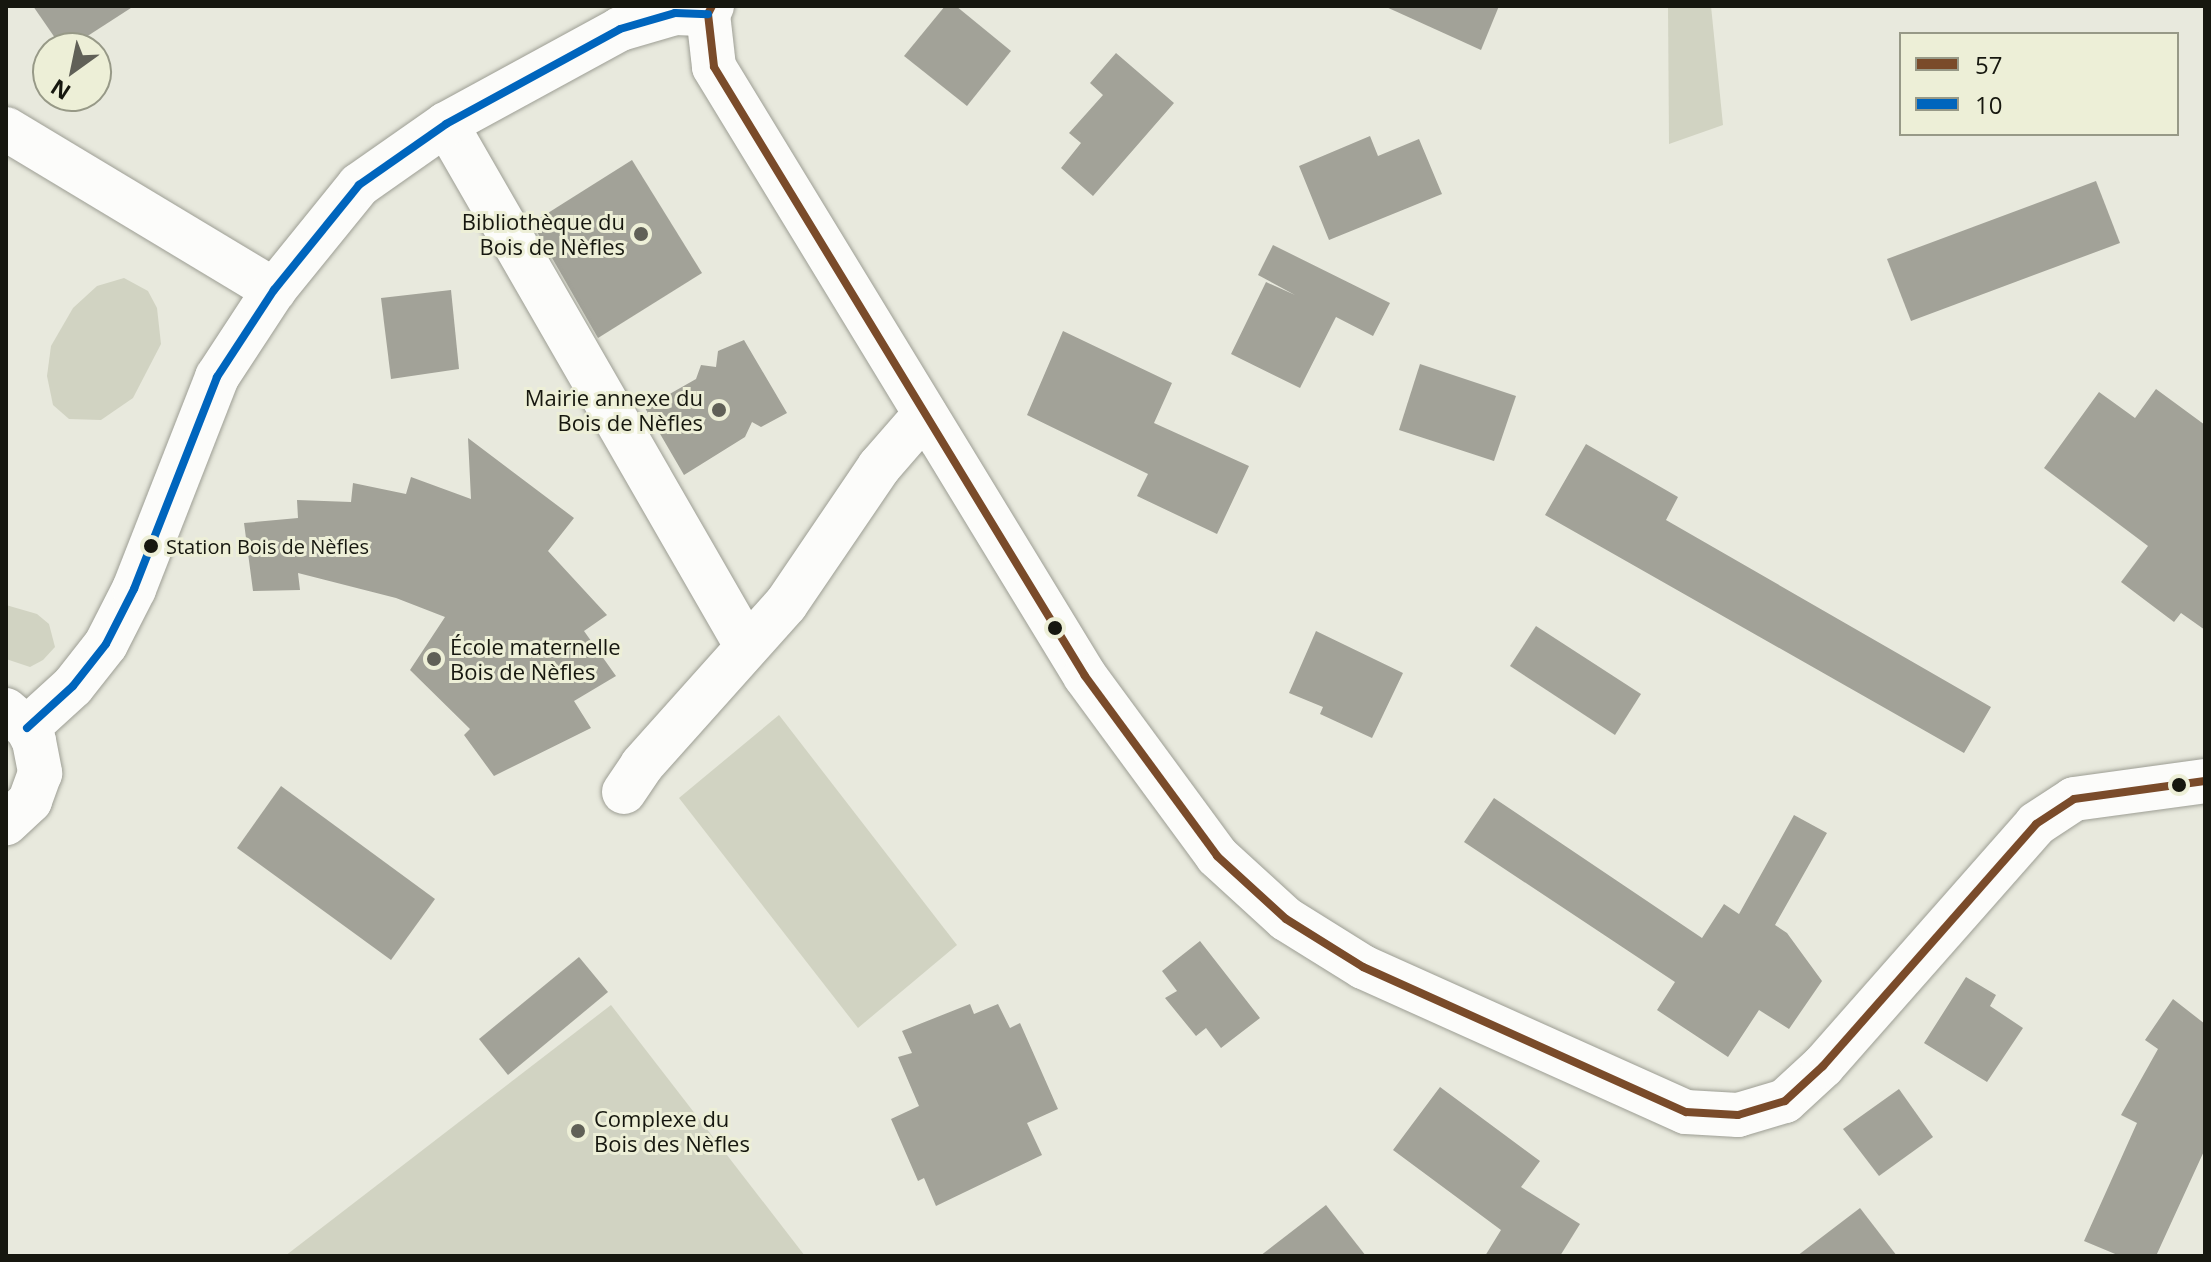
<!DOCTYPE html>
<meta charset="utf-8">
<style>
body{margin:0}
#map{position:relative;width:2211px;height:1262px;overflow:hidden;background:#e8e9dd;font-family:"Open Sans",sans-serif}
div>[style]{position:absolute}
.green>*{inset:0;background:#d1d3c2}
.building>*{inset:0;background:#a2a298}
.roads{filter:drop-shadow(0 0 2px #9d9e94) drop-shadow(0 0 2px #9d9e94)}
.street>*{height:44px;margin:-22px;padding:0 22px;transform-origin:22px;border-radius:22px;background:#fcfcfa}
.bus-1>*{height:8px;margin:-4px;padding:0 4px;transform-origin:4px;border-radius:4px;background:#7a4b2a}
.bus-2>*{height:8px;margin:-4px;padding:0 4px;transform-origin:4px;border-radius:4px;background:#0065bd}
.dots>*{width:22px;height:22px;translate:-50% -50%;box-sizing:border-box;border:4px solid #edefd7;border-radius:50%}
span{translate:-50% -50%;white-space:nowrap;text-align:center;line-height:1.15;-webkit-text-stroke:6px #edefd7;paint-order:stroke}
.bus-label{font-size:20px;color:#16170f}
.left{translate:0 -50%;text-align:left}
.poi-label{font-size:22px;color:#16170f}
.right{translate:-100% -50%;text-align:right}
.frame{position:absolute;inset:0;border:8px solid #16170f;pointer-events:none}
.legend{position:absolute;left:1899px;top:32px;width:280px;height:104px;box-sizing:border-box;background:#edefd7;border:2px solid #979987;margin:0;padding:10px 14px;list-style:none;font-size:24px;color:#16170f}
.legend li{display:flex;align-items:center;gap:16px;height:40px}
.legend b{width:40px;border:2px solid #979987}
.north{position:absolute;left:32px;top:32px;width:80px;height:80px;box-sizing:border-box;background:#edefd7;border:2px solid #979987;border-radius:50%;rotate:213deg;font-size:22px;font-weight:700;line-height:32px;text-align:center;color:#16170f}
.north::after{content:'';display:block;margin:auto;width:28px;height:36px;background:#606057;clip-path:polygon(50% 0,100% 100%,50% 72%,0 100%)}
</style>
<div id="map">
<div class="green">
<i style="clip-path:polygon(1668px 6px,1711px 6px,1723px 125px,1669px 144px)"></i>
<i style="clip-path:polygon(124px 278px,148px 291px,157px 308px,161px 344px,133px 398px,101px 420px,69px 419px,53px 405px,47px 376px,51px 346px,73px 308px,97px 286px)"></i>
<i style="clip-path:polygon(6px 605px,37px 614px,49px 624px,55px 647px,43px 660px,30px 667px,6px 659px)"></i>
<i style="clip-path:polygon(779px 715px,957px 945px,858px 1028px,679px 798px)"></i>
<i style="clip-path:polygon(611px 1005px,805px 1256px,285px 1256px)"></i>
</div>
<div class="building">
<i style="clip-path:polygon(33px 6px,134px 6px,69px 48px,62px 48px)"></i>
<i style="clip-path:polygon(945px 6px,956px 6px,1011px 51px,967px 106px,904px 56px)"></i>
<i style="clip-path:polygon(1384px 6px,1499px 6px,1481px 50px)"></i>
<i style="clip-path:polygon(1116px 53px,1174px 103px,1093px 196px,1061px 168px,1081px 143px,1069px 133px,1103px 95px,1090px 83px)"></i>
<i style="clip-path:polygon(1370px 136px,1378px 156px,1419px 139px,1442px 194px,1329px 240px,1299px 166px)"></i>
<i style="clip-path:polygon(632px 160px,702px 273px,598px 338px,532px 223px)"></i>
<i style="clip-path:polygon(2096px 181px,2120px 243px,1911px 321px,1887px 259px)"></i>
<i style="clip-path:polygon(1273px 245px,1390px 303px,1373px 336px,1336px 317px,1300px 388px,1231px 354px,1266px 282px,1295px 295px,1258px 275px)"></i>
<i style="clip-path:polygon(451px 290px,459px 369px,391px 379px,381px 298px)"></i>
<i style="clip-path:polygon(1063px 331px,1172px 383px,1154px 423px,1249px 466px,1217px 534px,1137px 496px,1148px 474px,1027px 415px)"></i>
<i style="clip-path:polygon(744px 340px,787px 413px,761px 427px,752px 422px,745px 437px,684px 475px,645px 408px,696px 379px,701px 365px,716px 367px,718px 351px)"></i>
<i style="clip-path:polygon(1420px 364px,1516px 396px,1494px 461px,1399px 430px)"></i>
<i style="clip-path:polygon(2156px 389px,2205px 425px,2205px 630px,2181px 613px,2174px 622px,2121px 582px,2148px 546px,2044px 468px,2099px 392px,2135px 418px)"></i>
<i style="clip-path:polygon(468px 438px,574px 518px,548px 551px,607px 615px,584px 631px,616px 676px,574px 701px,591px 728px,494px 776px,464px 735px,470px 729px,410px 670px,445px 617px,396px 598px,298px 573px,300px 590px,253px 591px,244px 523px,298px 518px,297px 500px,351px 502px,353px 483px,406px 494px,411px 477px,471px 499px)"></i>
<i style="clip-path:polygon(1586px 444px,1678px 497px,1666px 520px,1991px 707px,1964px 753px,1545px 515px)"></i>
<i style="clip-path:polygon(1536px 626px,1641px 694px,1615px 735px,1510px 666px)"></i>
<i style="clip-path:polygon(1316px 631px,1403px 673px,1372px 738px,1320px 714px,1323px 707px,1289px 693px)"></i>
<i style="clip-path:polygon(281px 786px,435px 899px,391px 960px,237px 848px)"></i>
<i style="clip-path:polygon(1494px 798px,1702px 938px,1724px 904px,1739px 914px,1794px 815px,1827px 833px,1775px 925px,1787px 933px,1822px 981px,1789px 1029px,1759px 1010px,1728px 1057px,1657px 1010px,1675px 982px,1464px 842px)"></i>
<i style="clip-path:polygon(1200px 941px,1260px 1018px,1221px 1048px,1206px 1028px,1196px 1036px,1165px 998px,1177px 991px,1162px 971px)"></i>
<i style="clip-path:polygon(579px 957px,608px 992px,508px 1075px,479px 1039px)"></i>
<i style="clip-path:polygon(1966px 977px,1996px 995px,1990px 1006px,2023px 1028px,1987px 1082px,1924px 1043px)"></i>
<i style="clip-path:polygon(2173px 999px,2205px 1024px,2205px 1149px,2156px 1256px,2120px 1256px,2084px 1241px,2137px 1123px,2121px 1115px,2158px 1049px,2145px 1040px)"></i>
<i style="clip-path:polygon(970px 1004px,974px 1014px,998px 1004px,1010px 1028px,1020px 1023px,1058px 1109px,1027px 1123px,1042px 1155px,936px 1206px,924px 1178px,918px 1181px,891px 1119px,919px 1106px,898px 1057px,912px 1053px,902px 1031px)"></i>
<i style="clip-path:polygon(1440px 1087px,1540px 1161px,1521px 1187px,1580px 1224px,1560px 1256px,1485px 1256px,1501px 1230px,1393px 1150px)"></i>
<i style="clip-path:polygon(1899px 1089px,1933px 1137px,1879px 1176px,1843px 1129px)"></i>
<i style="clip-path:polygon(1326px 1205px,1366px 1256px,1260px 1256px)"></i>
<i style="clip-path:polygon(1860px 1208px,1897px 1256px,1797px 1256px)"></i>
</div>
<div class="roads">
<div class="street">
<i style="left:712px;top:6px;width:9px;rotate:117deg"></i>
<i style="left:708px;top:14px;width:53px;rotate:83.5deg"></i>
<i style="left:714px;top:67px;width:713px;rotate:58.65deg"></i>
<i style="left:1085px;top:676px;width:223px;rotate:53.7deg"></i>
<i style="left:1217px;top:856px;width:93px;rotate:42.4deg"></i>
<i style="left:1286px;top:919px;width:91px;rotate:31.9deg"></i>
<i style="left:1363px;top:967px;width:354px;rotate:24.2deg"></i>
<i style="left:1686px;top:1112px;width:52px;rotate:3.3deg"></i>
<i style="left:1738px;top:1115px;width:49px;rotate:-16.6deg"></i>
<i style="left:1785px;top:1101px;width:52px;rotate:-42.6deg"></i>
<i style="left:1823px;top:1066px;width:322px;rotate:-48.6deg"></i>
<i style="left:2036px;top:824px;width:45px;rotate:-33.3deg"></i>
<i style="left:2074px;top:799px;width:132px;rotate:-7.8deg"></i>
<i style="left:446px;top:124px;width:603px;rotate:60.08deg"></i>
<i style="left:6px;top:129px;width:313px;rotate:31deg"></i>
<i style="left:6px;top:710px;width:28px;rotate:41deg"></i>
<i style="left:27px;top:728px;width:15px;rotate:62deg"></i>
<i style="left:34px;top:741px;width:33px;rotate:79deg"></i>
<i style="left:40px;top:773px;width:30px;rotate:110deg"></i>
<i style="left:30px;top:801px;width:33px;rotate:137deg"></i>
<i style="left:27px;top:728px;width:62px;rotate:-42.4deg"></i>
<i style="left:73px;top:686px;width:53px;rotate:-51.8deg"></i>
<i style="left:106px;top:644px;width:62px;rotate:-63deg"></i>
<i style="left:134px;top:589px;width:228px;rotate:-68.6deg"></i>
<i style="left:217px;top:377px;width:104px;rotate:-56.8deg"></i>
<i style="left:274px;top:290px;width:135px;rotate:-51deg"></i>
<i style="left:359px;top:185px;width:106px;rotate:-35deg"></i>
<i style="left:446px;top:124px;width:198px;rotate:-28.6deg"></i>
<i style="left:620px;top:29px;width:57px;rotate:-16.2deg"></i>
<i style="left:675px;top:13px;width:33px;rotate:2deg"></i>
<i style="left:624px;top:792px;width:32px;rotate:-56deg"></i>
<i style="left:642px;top:765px;width:216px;rotate:-48.2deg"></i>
<i style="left:786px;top:604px;width:166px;rotate:-55.8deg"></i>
<i style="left:879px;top:467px;width:70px;rotate:-49deg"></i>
</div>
</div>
<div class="bus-1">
<i style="left:712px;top:6px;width:9px;rotate:117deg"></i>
<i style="left:708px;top:14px;width:53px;rotate:83.5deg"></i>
<i style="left:714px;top:67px;width:713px;rotate:58.65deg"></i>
<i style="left:1085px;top:676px;width:223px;rotate:53.7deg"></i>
<i style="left:1217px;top:856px;width:93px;rotate:42.4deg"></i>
<i style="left:1286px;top:919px;width:91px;rotate:31.9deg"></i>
<i style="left:1363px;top:967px;width:354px;rotate:24.2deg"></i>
<i style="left:1686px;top:1112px;width:52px;rotate:3.3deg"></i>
<i style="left:1738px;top:1115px;width:49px;rotate:-16.6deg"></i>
<i style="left:1785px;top:1101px;width:52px;rotate:-42.6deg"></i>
<i style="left:1823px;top:1066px;width:322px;rotate:-48.6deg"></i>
<i style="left:2036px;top:824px;width:45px;rotate:-33.3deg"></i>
<i style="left:2074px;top:799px;width:132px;rotate:-7.8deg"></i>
</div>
<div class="bus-2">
<i style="left:27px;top:728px;width:62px;rotate:-42.4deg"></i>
<i style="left:73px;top:686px;width:53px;rotate:-51.8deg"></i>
<i style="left:106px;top:644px;width:62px;rotate:-63deg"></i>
<i style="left:134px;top:589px;width:228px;rotate:-68.6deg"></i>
<i style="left:217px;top:377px;width:104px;rotate:-56.8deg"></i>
<i style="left:274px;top:290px;width:135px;rotate:-51deg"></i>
<i style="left:359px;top:185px;width:106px;rotate:-35deg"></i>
<i style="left:446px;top:124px;width:198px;rotate:-28.6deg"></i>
<i style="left:620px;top:29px;width:57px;rotate:-16.2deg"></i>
<i style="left:675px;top:13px;width:33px;rotate:2deg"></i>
</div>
<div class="dots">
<i style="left:641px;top:234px;background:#606057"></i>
<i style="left:719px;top:410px;background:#606057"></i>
<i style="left:151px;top:546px;background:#16170f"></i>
<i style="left:1055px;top:628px;background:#16170f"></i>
<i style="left:434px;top:659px;background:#606057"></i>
<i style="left:2179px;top:785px;background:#16170f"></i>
<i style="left:578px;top:1131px;background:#606057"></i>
</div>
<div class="bus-label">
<span class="left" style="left:166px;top:546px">Station Bois de Nèfles</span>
</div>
<div class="poi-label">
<span class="right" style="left:625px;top:234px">Bibliothèque du<br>Bois de Nèfles</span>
<span class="right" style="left:703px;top:410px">Mairie annexe du<br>Bois de Nèfles</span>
<span class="left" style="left:450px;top:659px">École maternelle<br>Bois de Nèfles</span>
<span class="left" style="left:594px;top:1131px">Complexe du<br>Bois des Nèfles</span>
</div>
<div class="frame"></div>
<ul class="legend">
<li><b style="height:10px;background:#7a4b2a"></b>57</li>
<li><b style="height:10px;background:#0065bd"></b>10</li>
</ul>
<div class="north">N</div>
</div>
